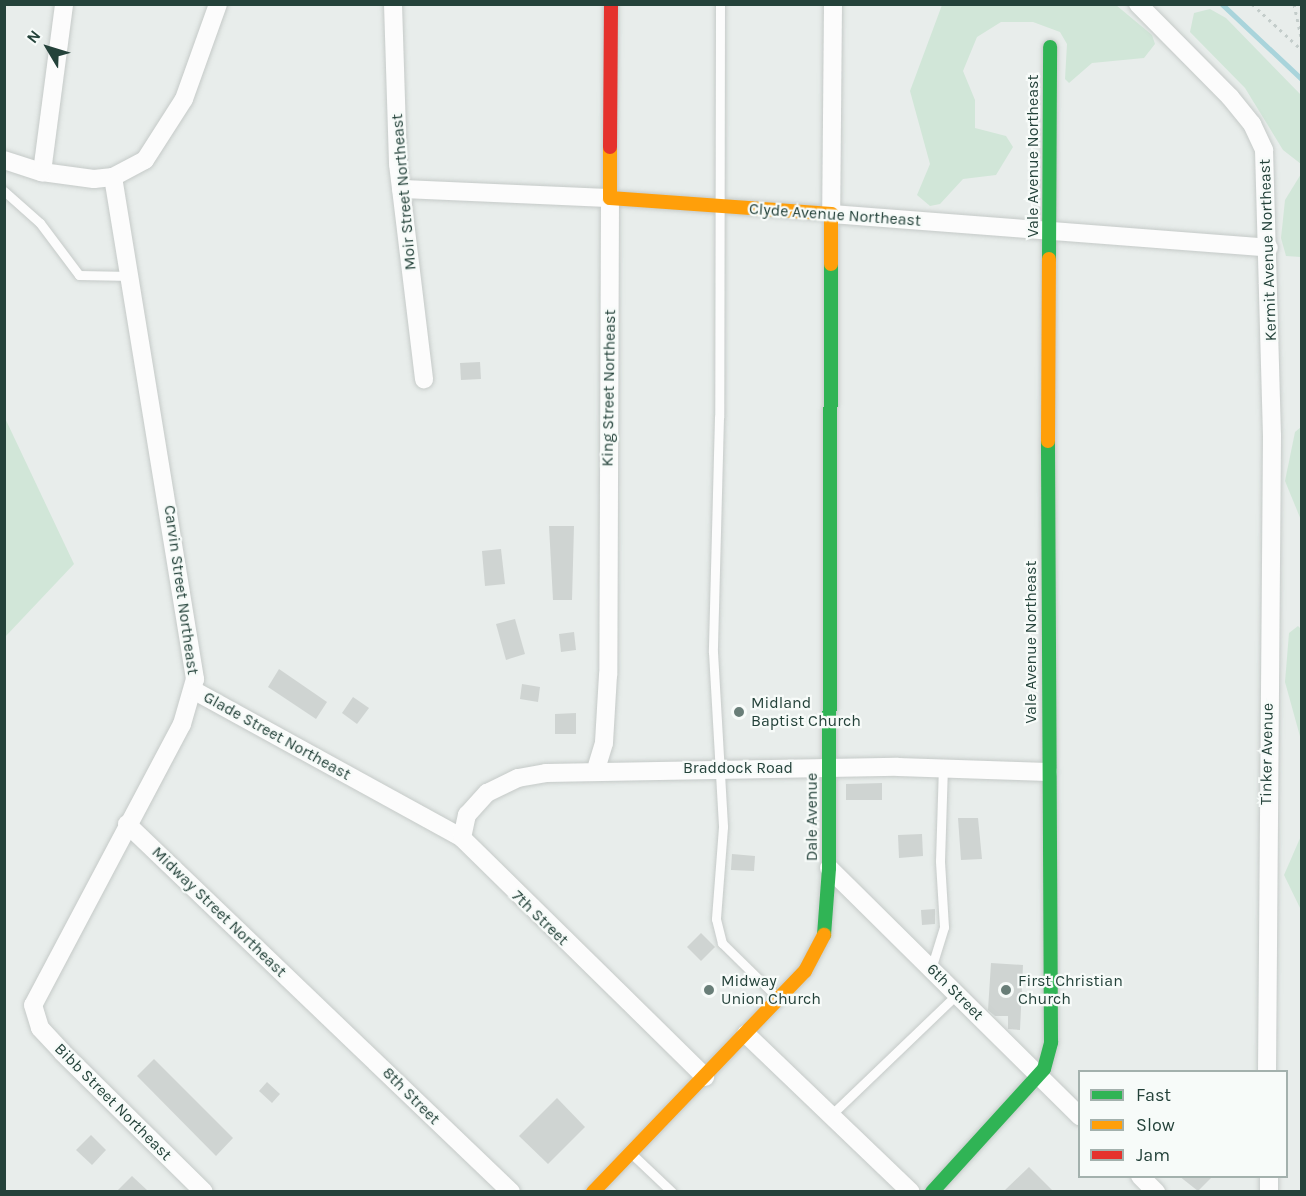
<!DOCTYPE html>
<style>
body{margin:0}
#map{position:relative;width:1306px;height:1196px;overflow:hidden;background:#e8edeb;font-family:Karla,sans-serif}
div>[style]{position:absolute}
.green>*{inset:0;background:#d1e6d8}
.stream>*{height:4.5px;margin:-2.25px;padding:0 2.25px;transform-origin:2.25px;border-radius:2.25px;background:#a9d4db}
.building>*{inset:0;background:#cfd4d2}
.path>*{height:3px;margin-top:-1.5px;transform-origin:0;background:repeating-linear-gradient(90deg,#c3ccca 0 3px,transparent 0 7.5px)}
.roads{filter:drop-shadow(0 0 2px #c5cac8) drop-shadow(0 0 2px #c5cac8)}
.lane>*{height:9px;margin:-4.5px;padding:0 4.5px;transform-origin:4.5px;border-radius:4.5px;background:#fcfcfc}
.street>*{height:18px;margin:-9px;padding:0 9px;transform-origin:9px;border-radius:9px;background:#fcfcfc}
.fast>*{height:14px;margin:-7px;padding:0 7px;transform-origin:7px;border-radius:7px;background:#30b455}
.slow>*{height:14px;margin:-7px;padding:0 7px;transform-origin:7px;border-radius:7px;background:#ff9f0a}
.jam>*{height:14px;margin:-7px;padding:0 7px;transform-origin:7px;border-radius:7px;background:#e5322d}
.dots>*{width:16px;height:16px;translate:-50% -50%;box-sizing:border-box;border:3px solid #f7fbf9;border-radius:50%}
span{translate:-50% -50%;white-space:nowrap;text-align:center;line-height:1.15;-webkit-text-stroke:4.5px #f7fbf9;paint-order:stroke}
.street-label{font-size:16px;color:#24423a}
.poi-label{font-size:16px;color:#24423a}
.left{translate:0 -50%;text-align:left}
.frame{position:absolute;inset:0;border:6px solid #24423a;pointer-events:none}
.legend{position:absolute;left:1078px;top:1070px;width:210px;height:108px;box-sizing:border-box;background:#f7fbf9;border:2px solid #a3b1ad;margin:0;padding:8px 10px;list-style:none;font-size:18px;color:#24423a}
.legend li{display:flex;align-items:center;gap:12px;height:30px}
.legend b{width:30px;border:2px solid #a3b1ad}
.north{position:absolute;left:18px;top:18px;width:60px;height:60px;-webkit-text-stroke:4px #f7fbf9;paint-order:stroke;rotate:308deg;font-size:16px;font-weight:700;line-height:24px;text-align:center;color:#24423a}
.north::after{content:'';display:block;margin:auto;width:21px;height:27px;background:#24423a;clip-path:polygon(50% 0,100% 100%,50% 72%,0 100%)}
</style>
<div id="map">
<div class="green">
<i style="clip-path:polygon(942px 5px,1116px 5px,1152px 35px,1155px 44px,1144px 58px,1092px 63px,1069px 83px,1065px 79px,1067px 44px,1060px 32px,1033px 22px,1001px 22px,977px 37px,963px 71px,975px 100px,975px 128px,1006px 136px,1013px 147px,996px 175px,963px 179px,940px 204px,930px 206px,917px 195px,930px 164px,910px 91px)"></i>
<i style="clip-path:polygon(1210px 9px,1226px 18px,1301px 95px,1301px 164px,1283px 150px,1245px 88px,1190px 32px,1194px 13px)"></i>
<i style="clip-path:polygon(1301px 174px,1301px 257px,1286px 256px,1281px 238px,1285px 200px)"></i>
<i style="clip-path:polygon(4px 416px,74px 564px,5px 637px,4px 637px)"></i>
<i style="clip-path:polygon(1301px 427px,1301px 520px,1285px 481px,1295px 432px)"></i>
<i style="clip-path:polygon(1298px 626px,1302px 630px,1301px 740px,1285px 682px,1289px 633px)"></i>
<i style="clip-path:polygon(1301px 836px,1301px 910px,1284px 875px)"></i>
</div>
<div class="stream">
<i style="left:1222px;top:4px;width:110px;rotate:43.2deg"></i>
</div>
<div class="building">
<i style="clip-path:polygon(480px 362px,481px 379px,461px 380px,460px 363px)"></i>
<i style="clip-path:polygon(549px 526px,574px 526px,572px 600px,553px 600px)"></i>
<i style="clip-path:polygon(501px 549px,505px 584px,485px 586px,482px 551px)"></i>
<i style="clip-path:polygon(515px 619px,525px 654px,506px 660px,496px 624px)"></i>
<i style="clip-path:polygon(574px 632px,576px 650px,561px 652px,559px 634px)"></i>
<i style="clip-path:polygon(279px 669px,327px 702px,316px 719px,268px 687px)"></i>
<i style="clip-path:polygon(522px 684px,540px 687px,538px 702px,520px 699px)"></i>
<i style="clip-path:polygon(353px 697px,369px 708px,357px 724px,342px 713px)"></i>
<i style="clip-path:polygon(576px 713px,576px 734px,555px 734px,555px 714px)"></i>
<i style="clip-path:polygon(882px 783px,882px 800px,846px 800px,846px 784px)"></i>
<i style="clip-path:polygon(958px 818px,978px 818px,982px 859px,961px 860px)"></i>
<i style="clip-path:polygon(922px 834px,923px 856px,899px 858px,898px 835px)"></i>
<i style="clip-path:polygon(732px 854px,755px 856px,754px 871px,731px 870px)"></i>
<i style="clip-path:polygon(935px 909px,935px 924px,922px 925px,921px 910px)"></i>
<i style="clip-path:polygon(701px 933px,715px 947px,701px 961px,687px 947px)"></i>
<i style="clip-path:polygon(991px 963px,1023px 965px,1020px 1030px,1008px 1029px,1008px 1016px,995px 1016px,988px 1010px)"></i>
<i style="clip-path:polygon(154px 1059px,233px 1138px,216px 1156px,137px 1076px)"></i>
<i style="clip-path:polygon(267px 1082px,280px 1094px,272px 1103px,259px 1091px)"></i>
<i style="clip-path:polygon(557px 1098px,585px 1127px,548px 1164px,519px 1136px)"></i>
<i style="clip-path:polygon(91px 1135px,106px 1150px,92px 1165px,76px 1150px)"></i>
<i style="clip-path:polygon(1029px 1167px,1053px 1191px,1004px 1191px)"></i>
<i style="clip-path:polygon(132px 1176px,148px 1191px,117px 1191px)"></i>
<i style="clip-path:polygon(1179px 1176px,1213px 1176px,1198px 1191px)"></i>
</div>
<div class="path">
<i style="left:1252px;top:4px;width:68px;rotate:42.6deg"></i>
<i style="left:1294px;top:4px;width:40px;rotate:78deg"></i>
</div>
<div class="roads">
<div class="lane">
<i style="left:720px;top:4px;width:413px;rotate:90.1deg"></i>
<i style="left:719px;top:417px;width:235px;rotate:91.5deg"></i>
<i style="left:713px;top:652px;width:175px;rotate:86.7deg"></i>
<i style="left:723px;top:827px;width:92px;rotate:94.4deg"></i>
<i style="left:716px;top:919px;width:25px;rotate:76deg"></i>
<i style="left:722px;top:943px;width:77px;rotate:44.5deg"></i>
<i style="left:4px;top:191px;width:48px;rotate:41.6deg"></i>
<i style="left:40px;top:223px;width:65px;rotate:53.1deg"></i>
<i style="left:79px;top:275px;width:53px;rotate:1.1deg"></i>
<i style="left:931px;top:969px;width:44px;rotate:-72.8deg"></i>
<i style="left:944px;top:927px;width:66px;rotate:-93.5deg"></i>
<i style="left:940px;top:861px;width:93px;rotate:-88.2deg"></i>
<i style="left:831px;top:1115px;width:175px;rotate:-43.8deg"></i>
<i style="left:632px;top:1154px;width:55px;rotate:43.5deg"></i>
</div>
<div class="street">
<i style="left:393px;top:4px;width:160px;rotate:88.2deg"></i>
<i style="left:398px;top:164px;width:217px;rotate:83.1deg"></i>
<i style="left:833px;top:4px;width:210px;rotate:90.5deg"></i>
<i style="left:831px;top:214px;width:439px;rotate:4.4deg"></i>
<i style="left:1138px;top:4px;width:131px;rotate:45.3deg"></i>
<i style="left:1230px;top:97px;width:35px;rotate:51deg"></i>
<i style="left:1252px;top:124px;width:29px;rotate:65deg"></i>
<i style="left:1264px;top:150px;width:286px;rotate:88.4deg"></i>
<i style="left:1272px;top:436px;width:636px;rotate:90.45deg"></i>
<i style="left:4px;top:160px;width:40px;rotate:18deg"></i>
<i style="left:42px;top:172px;width:52px;rotate:7.7deg"></i>
<i style="left:94px;top:179px;width:19px;rotate:-6deg"></i>
<i style="left:113px;top:177px;width:36px;rotate:-28deg"></i>
<i style="left:145px;top:160px;width:72px;rotate:-57.4deg"></i>
<i style="left:184px;top:99px;width:101px;rotate:-70.3deg"></i>
<i style="left:42px;top:172px;width:169px;rotate:-82.5deg"></i>
<i style="left:113px;top:177px;width:509px;rotate:80.72deg"></i>
<i style="left:195px;top:679px;width:47px;rotate:106.1deg"></i>
<i style="left:182px;top:724px;width:318px;rotate:117.9deg"></i>
<i style="left:33px;top:1005px;width:24px;rotate:73deg"></i>
<i style="left:40px;top:1028px;width:33px;rotate:47deg"></i>
<i style="left:62px;top:1052px;width:199px;rotate:44.6deg"></i>
<i style="left:401px;top:189px;width:209px;rotate:2.5deg"></i>
<i style="left:610px;top:198px;width:477px;rotate:90.2deg"></i>
<i style="left:608px;top:675px;width:68px;rotate:93.4deg"></i>
<i style="left:604px;top:743px;width:28px;rotate:107deg"></i>
<i style="left:193px;top:690px;width:307px;rotate:28.8deg"></i>
<i style="left:462px;top:838px;width:341px;rotate:44.5deg"></i>
<i style="left:127px;top:824px;width:532px;rotate:43.78deg"></i>
<i style="left:462px;top:838px;width:24px;rotate:-78deg"></i>
<i style="left:467px;top:815px;width:30px;rotate:-48deg"></i>
<i style="left:487px;top:793px;width:34px;rotate:-26deg"></i>
<i style="left:518px;top:778px;width:28px;rotate:-10deg"></i>
<i style="left:546px;top:773px;width:352px;rotate:-1deg"></i>
<i style="left:898px;top:767px;width:150px;rotate:1.9deg"></i>
<i style="left:829px;top:868px;width:353px;rotate:44.7deg"></i>
<i style="left:746px;top:1034px;width:228px;rotate:43.8deg"></i>
<i style="left:1140px;top:1176px;width:23px;rotate:45deg"></i>
<i style="left:1269px;top:1176px;width:16px;rotate:90deg"></i>
</div>
<div class="fast">
<i style="left:1049px;top:259px;width:212px;rotate:-89.7deg"></i>
<i style="left:824px;top:935px;width:67px;rotate:-85.7deg"></i>
<i style="left:829px;top:868px;width:604px;rotate:-89.81deg"></i>
<i style="left:932px;top:1192px;width:166px;rotate:-47.7deg"></i>
<i style="left:1044px;top:1069px;width:28px;rotate:-75deg"></i>
<i style="left:1051px;top:1042px;width:601px;rotate:-90.29deg"></i>
</div>
<div class="slow">
<i style="left:610px;top:147px;width:51px;rotate:90deg"></i>
<i style="left:610px;top:198px;width:222px;rotate:4.1deg"></i>
<i style="left:831px;top:214px;width:50px;rotate:90deg"></i>
<i style="left:1048px;top:441px;width:182px;rotate:-89.7deg"></i>
<i style="left:593px;top:1192px;width:306px;rotate:-46.2deg"></i>
<i style="left:805px;top:971px;width:41px;rotate:-62.2deg"></i>
</div>
<div class="jam">
<i style="left:610px;top:147px;width:143px;rotate:-89.6deg"></i>
</div>
</div>
<div class="dots">
<i style="left:739px;top:712px;background:#697e78"></i>
<i style="left:709px;top:990px;background:#697e78"></i>
<i style="left:1006px;top:990px;background:#697e78"></i>
</div>
<div class="street-label">
<span style="left:1033px;top:156px;rotate:-90deg">Vale Avenue Northeast</span>
<span style="left:404px;top:192px;rotate:-95deg">Moir Street Northeast</span>
<span style="left:835px;top:215px;rotate:4deg">Clyde Avenue Northeast</span>
<span style="left:1268px;top:250px;rotate:-92deg">Kermit Avenue Northeast</span>
<span style="left:609px;top:388px;rotate:-89deg">King Street Northeast</span>
<span style="left:181px;top:590px;rotate:82deg">Carvin Street Northeast</span>
<span style="left:1031px;top:642px;rotate:-90deg">Vale Avenue Northeast</span>
<span style="left:277px;top:736px;rotate:29deg">Glade Street Northeast</span>
<span style="left:1267px;top:754px;rotate:-89deg">Tinker Avenue</span>
<span style="left:738px;top:768px">Braddock Road</span>
<span style="left:812px;top:817px;rotate:-90deg">Dale Avenue</span>
<span style="left:219px;top:912px;rotate:44deg">Midway Street Northeast</span>
<span style="left:540px;top:918px;rotate:44deg">7th Street</span>
<span style="left:955px;top:992px;rotate:45deg">6th Street</span>
<span style="left:411px;top:1096px;rotate:45deg">8th Street</span>
<span style="left:113px;top:1102px;rotate:45deg">Bibb Street Northeast</span>
</div>
<div class="poi-label">
<span class="left" style="left:751px;top:712px">Midland<br>Baptist Church</span>
<span class="left" style="left:721px;top:990px">Midway<br>Union Church</span>
<span class="left" style="left:1018px;top:990px">First Christian<br>Church</span>
</div>
<div class="frame"></div>
<ul class="legend">
<li><b style="height:8px;background:#30b455"></b>Fast</li>
<li><b style="height:8px;background:#ff9f0a"></b>Slow</li>
<li><b style="height:8px;background:#e5322d"></b>Jam</li>
</ul>
<div class="north">N</div>
</div>
